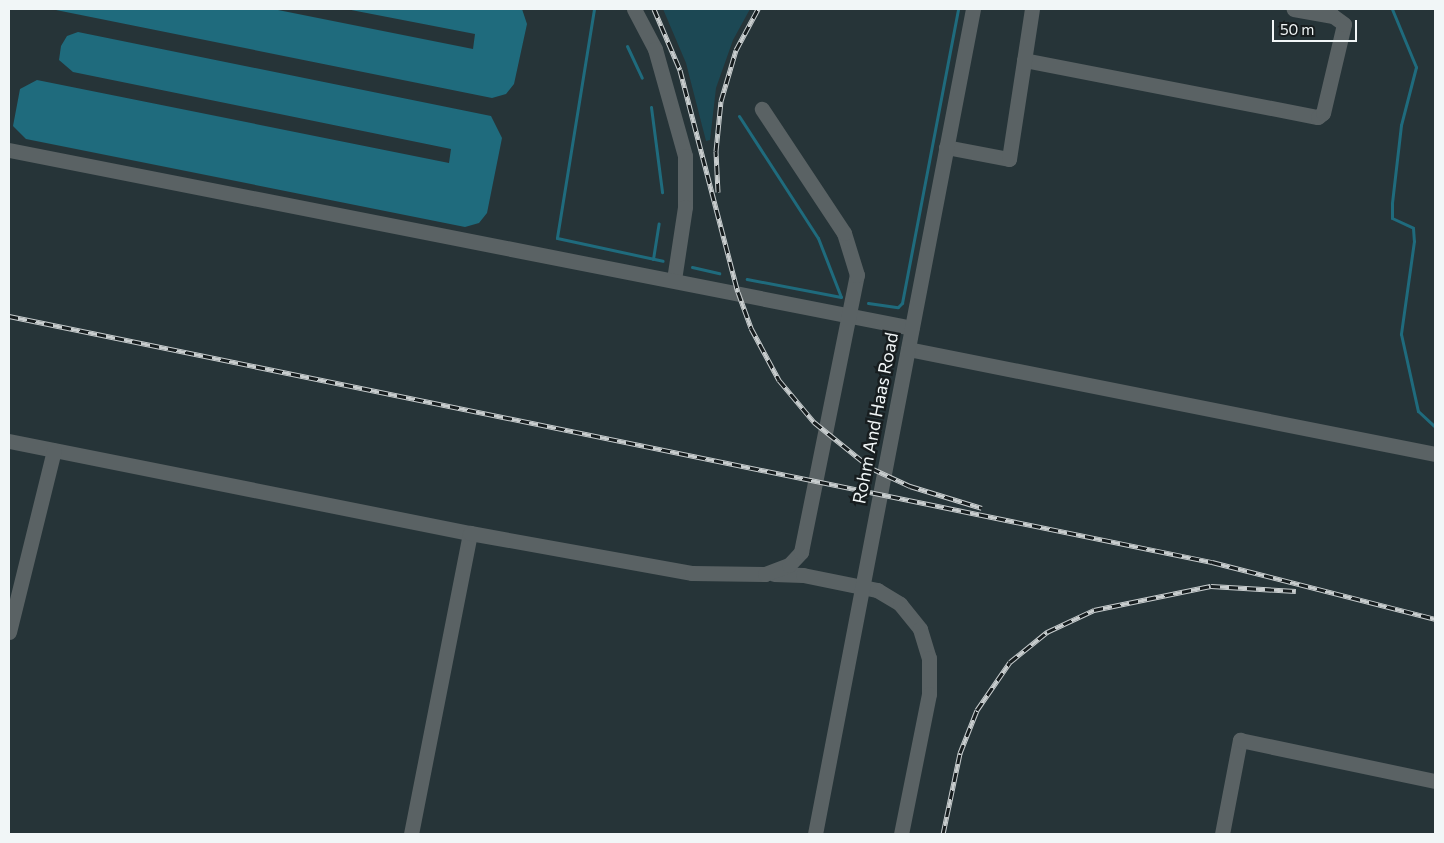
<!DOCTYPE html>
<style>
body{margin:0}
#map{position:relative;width:1444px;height:843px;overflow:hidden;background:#202729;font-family:Commissioner,sans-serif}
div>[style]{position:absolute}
.built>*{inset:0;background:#263438}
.green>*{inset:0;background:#1c4854}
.water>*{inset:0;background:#1f6b7d}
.stream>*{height:3px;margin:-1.5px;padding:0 1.5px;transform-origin:1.5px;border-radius:1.5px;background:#1f6b7d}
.minor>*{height:15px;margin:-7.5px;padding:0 7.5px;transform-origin:7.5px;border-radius:7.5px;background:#5a6264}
.rail>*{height:5px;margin-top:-2.5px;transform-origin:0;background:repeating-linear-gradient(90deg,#171d1f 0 9px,#c8cdce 0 18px);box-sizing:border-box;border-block:1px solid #c8cdce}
span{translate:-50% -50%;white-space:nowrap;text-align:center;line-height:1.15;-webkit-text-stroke:5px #171d1f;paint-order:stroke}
.street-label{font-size:18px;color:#f1f6f7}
.frame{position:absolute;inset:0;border:10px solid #f1f6f7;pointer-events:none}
.scale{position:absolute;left:1272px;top:20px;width:85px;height:22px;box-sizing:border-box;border:2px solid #f1f6f7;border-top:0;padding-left:6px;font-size:15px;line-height:18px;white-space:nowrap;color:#f1f6f7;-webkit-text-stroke:4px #171d1f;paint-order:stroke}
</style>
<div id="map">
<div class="built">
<i style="clip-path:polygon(9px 9px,1435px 9px,1435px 834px,9px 834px)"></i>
</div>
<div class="green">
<i style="clip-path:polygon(663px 9px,750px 9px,733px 40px,716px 88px,710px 140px,706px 141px,686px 63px)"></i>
</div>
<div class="water">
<i style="clip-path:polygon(51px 9px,273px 9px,473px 49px,475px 34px,346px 9px,522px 9px,527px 24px,514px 84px,506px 94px,492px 98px)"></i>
<i style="clip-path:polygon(78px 32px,491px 116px,502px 138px,487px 213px,479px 223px,465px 227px,26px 139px,13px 126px,20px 89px,37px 80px,449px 163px,451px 149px,73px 72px,59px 60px,61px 46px,67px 36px)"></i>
</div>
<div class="stream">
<i style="left:594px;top:9px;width:232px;rotate:99.2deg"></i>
<i style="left:557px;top:238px;width:108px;rotate:12.2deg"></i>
<i style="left:1392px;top:9px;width:63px;rotate:67.5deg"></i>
<i style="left:1416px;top:67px;width:60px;rotate:104.5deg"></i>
<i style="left:1401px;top:125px;width:79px;rotate:96.6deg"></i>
<i style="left:1392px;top:203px;width:15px;rotate:90deg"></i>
<i style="left:1392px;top:218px;width:23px;rotate:25deg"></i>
<i style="left:1413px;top:228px;width:13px;rotate:86deg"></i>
<i style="left:1414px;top:241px;width:94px;rotate:98deg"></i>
<i style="left:1401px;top:334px;width:79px;rotate:77.6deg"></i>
<i style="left:1418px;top:411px;width:23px;rotate:43deg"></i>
<i style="left:627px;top:46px;width:35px;rotate:65deg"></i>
<i style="left:651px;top:107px;width:86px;rotate:82.6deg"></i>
<i style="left:739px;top:116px;width:145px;rotate:57.1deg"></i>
<i style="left:818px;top:238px;width:63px;rotate:68.7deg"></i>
<i style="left:841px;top:297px;width:96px;rotate:-169.2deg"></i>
<i style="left:653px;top:259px;width:36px;rotate:-81deg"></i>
<i style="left:692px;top:267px;width:28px;rotate:13deg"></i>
<i style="left:868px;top:303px;width:30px;rotate:8deg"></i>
<i style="left:898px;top:307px;width:6px;rotate:-45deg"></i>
<i style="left:902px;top:303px;width:299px;rotate:-79.2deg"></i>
</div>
<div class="minor">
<i style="left:634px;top:9px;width:45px;rotate:62.3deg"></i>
<i style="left:655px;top:49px;width:111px;rotate:74.3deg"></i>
<i style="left:685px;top:156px;width:51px;rotate:90deg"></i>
<i style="left:685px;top:207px;width:74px;rotate:98.6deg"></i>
<i style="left:1024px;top:60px;width:299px;rotate:11deg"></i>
<i style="left:1318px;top:117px;width:6px;rotate:-39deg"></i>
<i style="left:1323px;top:113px;width:91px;rotate:-76.7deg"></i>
<i style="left:1344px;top:24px;width:14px;rotate:-144deg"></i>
<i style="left:1333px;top:16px;width:40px;rotate:-170deg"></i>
<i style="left:946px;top:147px;width:64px;rotate:10.8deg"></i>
<i style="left:1009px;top:159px;width:152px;rotate:-81.3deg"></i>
<i style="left:9px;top:150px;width:920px;rotate:11.15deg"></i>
<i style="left:908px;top:349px;width:537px;rotate:11.27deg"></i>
<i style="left:9px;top:441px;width:470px;rotate:11.3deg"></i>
<i style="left:774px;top:574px;width:29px;rotate:2deg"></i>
<i style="left:803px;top:575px;width:76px;rotate:11.5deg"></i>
<i style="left:877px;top:590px;width:27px;rotate:31deg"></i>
<i style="left:900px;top:604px;width:32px;rotate:51deg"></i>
<i style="left:920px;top:629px;width:30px;rotate:73deg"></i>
<i style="left:929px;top:658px;width:36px;rotate:90deg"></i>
<i style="left:929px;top:694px;width:143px;rotate:101.3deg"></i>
<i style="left:9px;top:632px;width:187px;rotate:-76.1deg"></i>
<i style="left:411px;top:834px;width:307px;rotate:-78.9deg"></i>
<i style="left:470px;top:533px;width:226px;rotate:10.2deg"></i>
<i style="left:692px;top:573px;width:73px;rotate:0.8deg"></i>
<i style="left:765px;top:574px;width:26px;rotate:-21deg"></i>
<i style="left:789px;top:565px;width:18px;rotate:-47deg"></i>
<i style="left:801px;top:552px;width:283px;rotate:-78.6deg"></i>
<i style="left:857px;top:275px;width:44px;rotate:-107.2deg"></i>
<i style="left:844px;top:233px;width:149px;rotate:-123.5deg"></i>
<i style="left:815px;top:834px;width:840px;rotate:-79.16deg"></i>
<i style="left:1222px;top:834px;width:96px;rotate:-79.2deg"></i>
<i style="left:1240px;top:740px;width:199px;rotate:11.9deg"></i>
</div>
<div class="rail">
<i style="left:654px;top:9px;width:66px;rotate:66.9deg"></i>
<i style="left:680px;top:70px;width:229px;rotate:75.4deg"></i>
<i style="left:738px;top:292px;width:38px;rotate:70deg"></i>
<i style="left:751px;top:328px;width:59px;rotate:61.7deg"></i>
<i style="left:779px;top:380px;width:55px;rotate:50.2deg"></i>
<i style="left:814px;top:422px;width:73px;rotate:38.9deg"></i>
<i style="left:871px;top:468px;width:43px;rotate:24.8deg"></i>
<i style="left:910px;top:486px;width:75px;rotate:17deg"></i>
<i style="left:718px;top:192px;width:41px;rotate:-92.8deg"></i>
<i style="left:716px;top:151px;width:50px;rotate:-84.3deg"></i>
<i style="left:721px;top:101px;width:53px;rotate:-73.6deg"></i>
<i style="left:736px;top:50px;width:47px;rotate:-61.8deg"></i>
<i style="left:9px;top:316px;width:1228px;rotate:11.56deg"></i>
<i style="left:1212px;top:562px;width:230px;rotate:14.3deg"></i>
<i style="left:943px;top:834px;width:83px;rotate:-78.1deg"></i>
<i style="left:960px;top:753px;width:46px;rotate:-68.4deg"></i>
<i style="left:977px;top:710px;width:58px;rotate:-55.5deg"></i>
<i style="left:1010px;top:662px;width:48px;rotate:-39deg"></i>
<i style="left:1047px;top:632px;width:52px;rotate:-25.1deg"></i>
<i style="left:1094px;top:610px;width:119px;rotate:-11.6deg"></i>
<i style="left:1211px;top:586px;width:85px;rotate:3.4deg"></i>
</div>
<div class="street-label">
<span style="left:875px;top:418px;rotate:-79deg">Rohm And Haas Road</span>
</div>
<div class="frame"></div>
<div class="scale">50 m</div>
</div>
